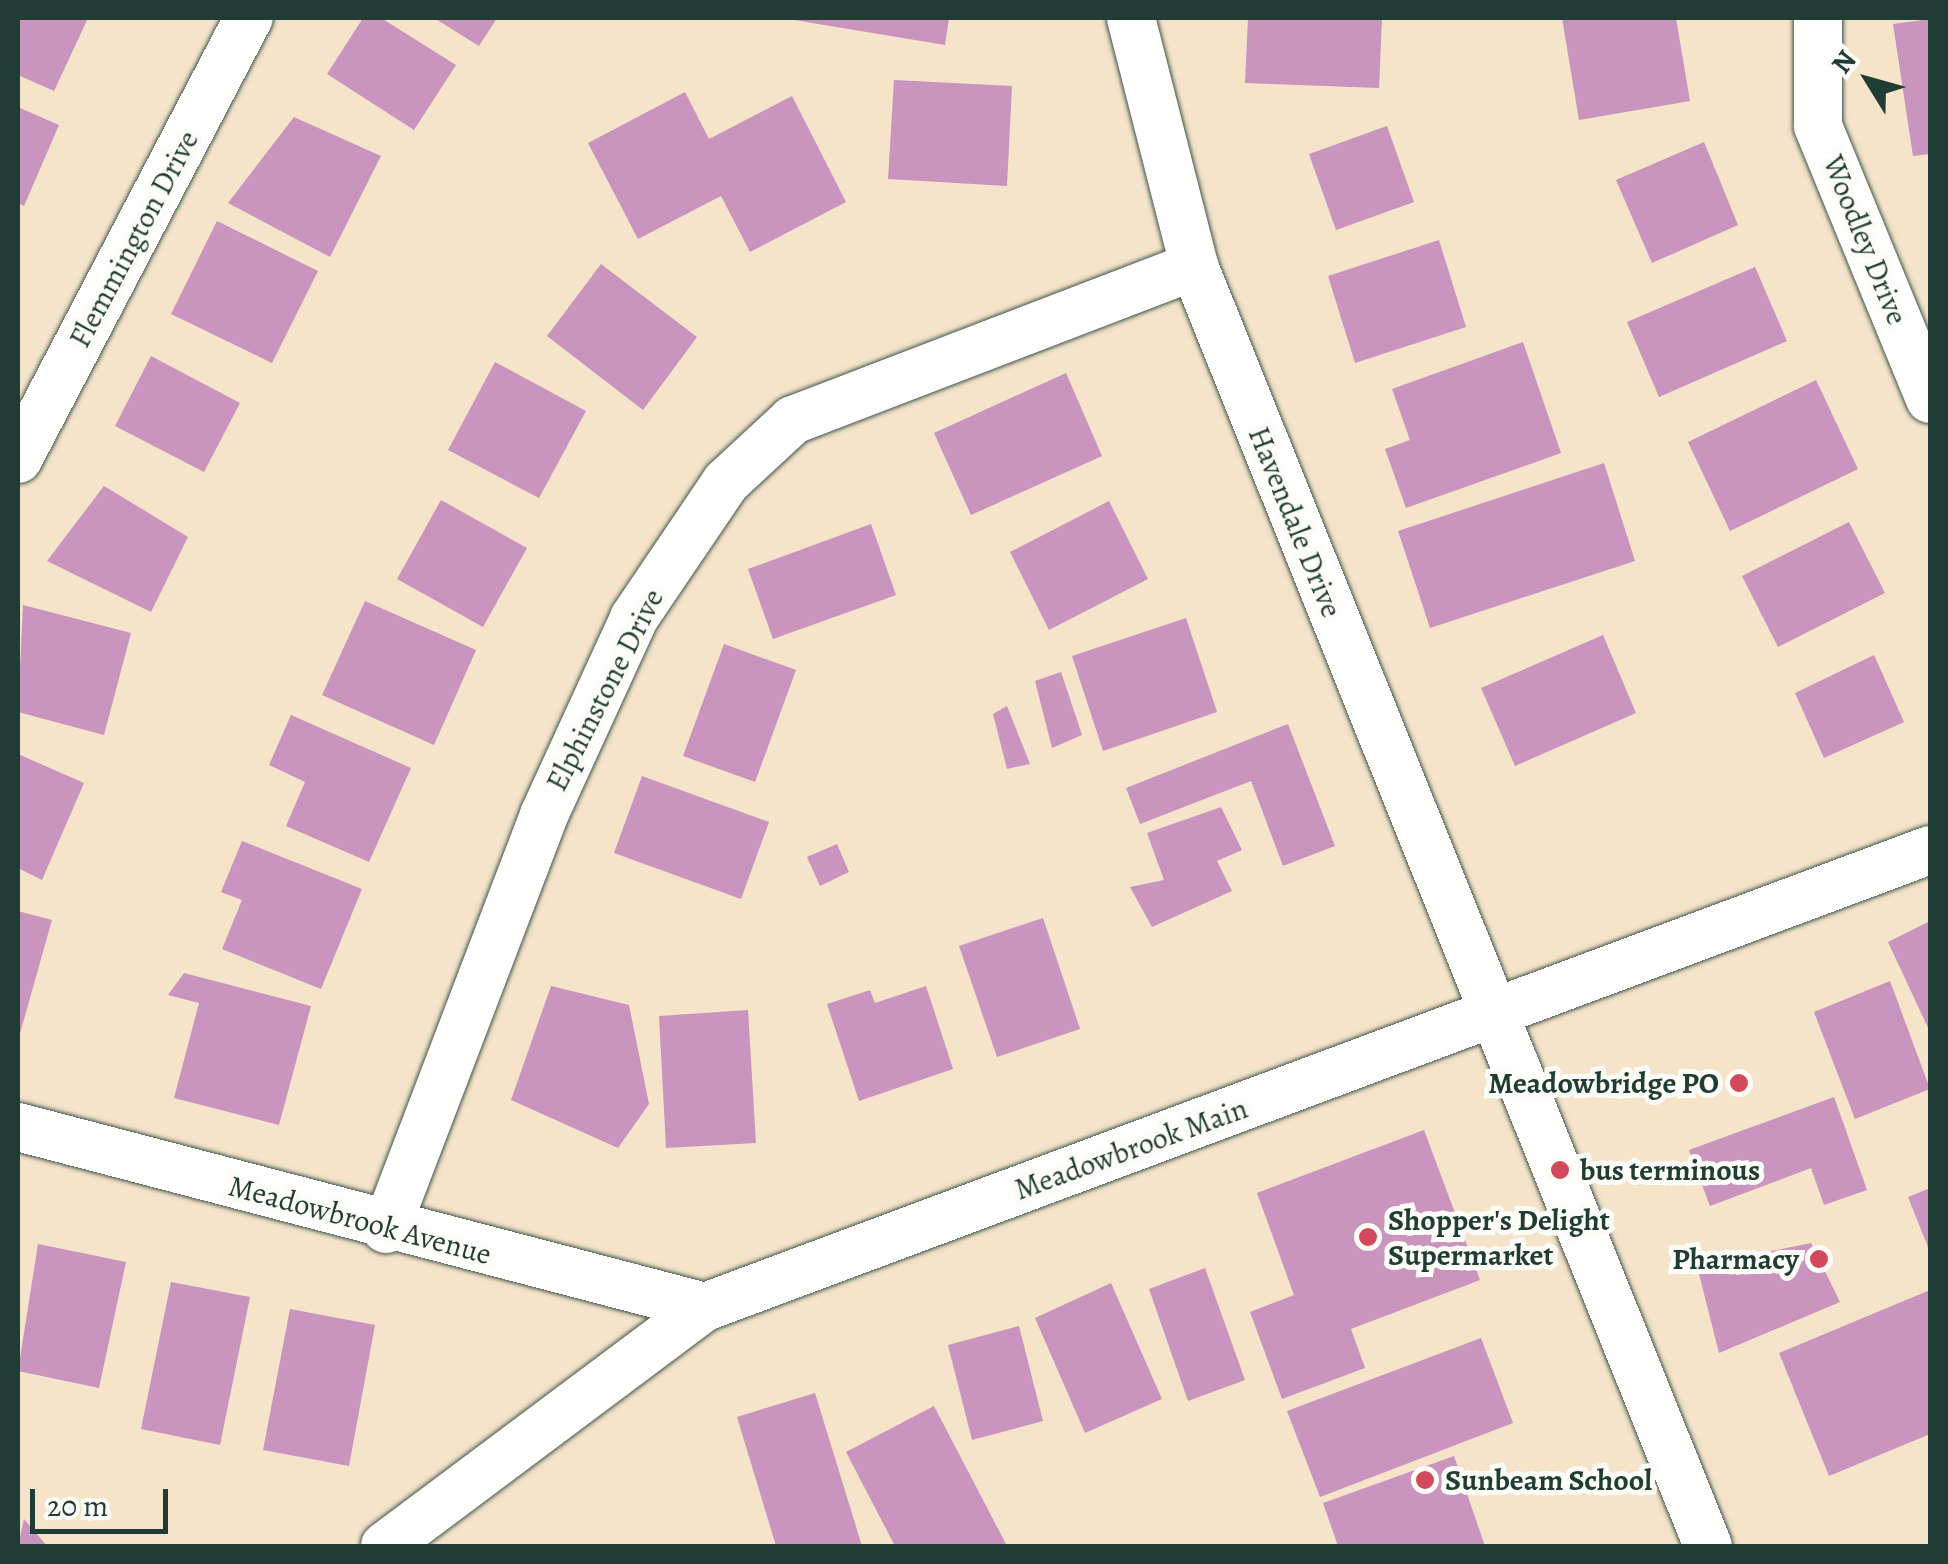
<!DOCTYPE html>
<style>
body{margin:0}
#map{position:relative;width:1948px;height:1564px;overflow:hidden;background:#f5e3ca;font-family:Alegreya,serif}
div>[style]{position:absolute}
.building>*{inset:0;background:#c994be}
.roads{filter:drop-shadow(0 0 2px #3f564a) drop-shadow(0 0 2px #3f564a)}
.minor>*{height:48px;margin:-24px;padding:0 24px;transform-origin:24px;border-radius:24px;background:#fff}
.dots>*{width:28px;height:28px;translate:-50% -50%;box-sizing:border-box;border:5px solid #fdfcf7;border-radius:50%}
span{translate:-50% -50%;white-space:nowrap;text-align:center;line-height:1.15;-webkit-text-stroke:10px #fdfcf7;paint-order:stroke}
.street-label{font-size:30px;color:#1f3d34}
.poi-label{font-size:30px;color:#1f3d34;font-weight:700}
.right{translate:-100% -50%;text-align:right}
.left{translate:0 -50%;text-align:left}
.frame{position:absolute;inset:0;border:20px solid #1f3d34;pointer-events:none}
.north{position:absolute;left:1818px;top:30px;width:100px;height:100px;-webkit-text-stroke:8px #fdfcf7;paint-order:stroke;rotate:307deg;font-size:28px;font-weight:700;line-height:40px;text-align:center;color:#1f3d34}
.north::after{content:'';display:block;margin:auto;width:35px;height:45px;background:#1f3d34;clip-path:polygon(50% 0,100% 100%,50% 72%,0 100%)}
.scale{position:absolute;left:30px;top:1489px;width:138px;height:45px;box-sizing:border-box;border:5px solid #1f3d34;border-top:0;padding-left:12px;font-size:30px;line-height:35px;white-space:nowrap;color:#1f3d34;-webkit-text-stroke:8px #fdfcf7;paint-order:stroke}
</style>
<div id="map">
<div class="building">
<i style="clip-path:polygon(18px 18px,88px 18px,54px 91px,18px 75px)"></i>
<i style="clip-path:polygon(363px 18px,381px 18px,456px 65px,414px 130px,327px 74px)"></i>
<i style="clip-path:polygon(434px 18px,497px 18px,479px 46px)"></i>
<i style="clip-path:polygon(782px 18px,949px 18px,945px 45px)"></i>
<i style="clip-path:polygon(1248px 18px,1382px 18px,1379px 88px,1245px 83px)"></i>
<i style="clip-path:polygon(1562px 18px,1676px 18px,1690px 101px,1579px 120px)"></i>
<i style="clip-path:polygon(1930px 19px,1930px 154px,1913px 156px,1893px 24px)"></i>
<i style="clip-path:polygon(894px 80px,1012px 86px,1007px 186px,888px 179px)"></i>
<i style="clip-path:polygon(685px 92px,709px 139px,792px 96px,846px 202px,750px 252px,721px 196px,638px 239px,588px 143px)"></i>
<i style="clip-path:polygon(18px 107px,59px 125px,24px 206px,18px 203px)"></i>
<i style="clip-path:polygon(294px 117px,381px 156px,330px 257px,228px 203px)"></i>
<i style="clip-path:polygon(1387px 126px,1414px 202px,1336px 230px,1309px 154px)"></i>
<i style="clip-path:polygon(1704px 142px,1738px 225px,1652px 263px,1616px 180px)"></i>
<i style="clip-path:polygon(217px 221px,318px 271px,272px 363px,171px 314px)"></i>
<i style="clip-path:polygon(1439px 240px,1466px 327px,1355px 363px,1328px 276px)"></i>
<i style="clip-path:polygon(601px 264px,697px 337px,643px 410px,547px 336px)"></i>
<i style="clip-path:polygon(1755px 267px,1787px 341px,1659px 397px,1627px 322px)"></i>
<i style="clip-path:polygon(1523px 342px,1561px 453px,1406px 508px,1385px 449px,1410px 440px,1392px 389px)"></i>
<i style="clip-path:polygon(151px 356px,240px 403px,204px 472px,115px 426px)"></i>
<i style="clip-path:polygon(495px 362px,586px 411px,539px 498px,448px 450px)"></i>
<i style="clip-path:polygon(1066px 373px,1102px 456px,971px 515px,934px 433px)"></i>
<i style="clip-path:polygon(1816px 380px,1858px 469px,1730px 531px,1688px 442px)"></i>
<i style="clip-path:polygon(1604px 463px,1635px 561px,1430px 628px,1398px 531px)"></i>
<i style="clip-path:polygon(104px 486px,188px 537px,151px 612px,47px 561px)"></i>
<i style="clip-path:polygon(441px 500px,527px 548px,483px 627px,397px 579px)"></i>
<i style="clip-path:polygon(1109px 501px,1148px 579px,1049px 630px,1010px 552px)"></i>
<i style="clip-path:polygon(1849px 522px,1885px 593px,1778px 647px,1742px 576px)"></i>
<i style="clip-path:polygon(871px 524px,896px 595px,773px 639px,748px 569px)"></i>
<i style="clip-path:polygon(365px 601px,476px 650px,434px 745px,322px 695px)"></i>
<i style="clip-path:polygon(23px 605px,131px 633px,104px 735px,18px 712px)"></i>
<i style="clip-path:polygon(1186px 618px,1217px 712px,1103px 751px,1072px 656px)"></i>
<i style="clip-path:polygon(1603px 635px,1636px 713px,1515px 766px,1481px 688px)"></i>
<i style="clip-path:polygon(724px 644px,796px 670px,755px 782px,683px 756px)"></i>
<i style="clip-path:polygon(1874px 655px,1904px 722px,1824px 758px,1795px 693px)"></i>
<i style="clip-path:polygon(1061px 672px,1082px 735px,1052px 748px,1035px 681px)"></i>
<i style="clip-path:polygon(1007px 706px,1030px 764px,1007px 769px,993px 714px)"></i>
<i style="clip-path:polygon(291px 715px,411px 768px,369px 862px,286px 826px,305px 782px,269px 765px)"></i>
<i style="clip-path:polygon(1288px 724px,1335px 846px,1283px 866px,1251px 781px,1140px 824px,1126px 788px)"></i>
<i style="clip-path:polygon(18px 754px,84px 783px,42px 880px,18px 868px)"></i>
<i style="clip-path:polygon(642px 776px,769px 822px,741px 899px,614px 853px)"></i>
<i style="clip-path:polygon(1221px 807px,1242px 850px,1217px 861px,1232px 891px,1152px 927px,1130px 887px,1164px 880px,1147px 833px)"></i>
<i style="clip-path:polygon(242px 841px,362px 889px,321px 989px,222px 949px,242px 900px,221px 892px)"></i>
<i style="clip-path:polygon(837px 844px,849px 872px,820px 886px,807px 857px)"></i>
<i style="clip-path:polygon(18px 911px,52px 920px,19px 1037px,18px 1037px)"></i>
<i style="clip-path:polygon(1043px 918px,1080px 1029px,997px 1057px,959px 946px)"></i>
<i style="clip-path:polygon(1930px 921px,1930px 1032px,1888px 942px)"></i>
<i style="clip-path:polygon(184px 973px,311px 1006px,279px 1125px,174px 1098px,199px 1003px,168px 995px)"></i>
<i style="clip-path:polygon(1890px 981px,1930px 1089px,1855px 1119px,1814px 1012px)"></i>
<i style="clip-path:polygon(551px 986px,629px 1005px,649px 1104px,618px 1148px,511px 1100px)"></i>
<i style="clip-path:polygon(926px 986px,953px 1069px,859px 1101px,827px 1004px,870px 990px,875px 1003px)"></i>
<i style="clip-path:polygon(748px 1010px,756px 1143px,666px 1148px,659px 1016px)"></i>
<i style="clip-path:polygon(1834px 1097px,1867px 1190px,1824px 1205px,1811px 1168px,1710px 1206px,1689px 1150px)"></i>
<i style="clip-path:polygon(1424px 1130px,1480px 1280px,1351px 1329px,1365px 1368px,1282px 1399px,1250px 1312px,1294px 1295px,1257px 1193px)"></i>
<i style="clip-path:polygon(1930px 1188px,1930px 1252px,1908px 1197px)"></i>
<i style="clip-path:polygon(1811px 1243px,1840px 1302px,1719px 1353px,1697px 1266px)"></i>
<i style="clip-path:polygon(38px 1244px,126px 1262px,99px 1388px,18px 1371px)"></i>
<i style="clip-path:polygon(1205px 1268px,1245px 1380px,1188px 1401px,1149px 1289px)"></i>
<i style="clip-path:polygon(171px 1282px,250px 1297px,220px 1445px,141px 1429px)"></i>
<i style="clip-path:polygon(1111px 1283px,1162px 1399px,1085px 1433px,1035px 1318px)"></i>
<i style="clip-path:polygon(1930px 1290px,1930px 1434px,1829px 1476px,1779px 1353px)"></i>
<i style="clip-path:polygon(290px 1309px,375px 1325px,349px 1466px,263px 1450px)"></i>
<i style="clip-path:polygon(1019px 1326px,1043px 1421px,972px 1440px,948px 1345px)"></i>
<i style="clip-path:polygon(1481px 1338px,1513px 1423px,1320px 1497px,1287px 1411px)"></i>
<i style="clip-path:polygon(815px 1393px,862px 1546px,776px 1546px,737px 1417px)"></i>
<i style="clip-path:polygon(934px 1406px,1007px 1546px,895px 1546px,846px 1452px)"></i>
<i style="clip-path:polygon(1454px 1456px,1485px 1546px,1338px 1546px,1323px 1503px)"></i>
<i style="clip-path:polygon(24px 1519px,47px 1546px,18px 1546px)"></i>
</div>
<div class="roads">
<div class="minor">
<i style="left:1131px;top:18px;width:256px;rotate:75.7deg"></i>
<i style="left:1194px;top:266px;width:1379px;rotate:68.12deg"></i>
<i style="left:1818px;top:18px;width:108px;rotate:90deg"></i>
<i style="left:1818px;top:126px;width:295px;rotate:67.7deg"></i>
<i style="left:18px;top:459px;width:498px;rotate:-62.4deg"></i>
<i style="left:18px;top:1127px;width:710px;rotate:14.68deg"></i>
<i style="left:386px;top:1229px;width:443px;rotate:-69.1deg"></i>
<i style="left:544px;top:815px;width:217px;rotate:-65.4deg"></i>
<i style="left:634px;top:618px;width:164px;rotate:-55.9deg"></i>
<i style="left:726px;top:482px;width:91px;rotate:-42.8deg"></i>
<i style="left:793px;top:420px;width:430px;rotate:-21deg"></i>
<i style="left:385px;top:1546px;width:399px;rotate:-36.8deg"></i>
<i style="left:705px;top:1307px;width:1307px;rotate:-20.46deg"></i>
</div>
</div>
<div class="dots">
<i style="left:1739px;top:1083px;background:#d1495b"></i>
<i style="left:1560px;top:1170px;background:#d1495b"></i>
<i style="left:1368px;top:1237px;background:#d1495b"></i>
<i style="left:1819px;top:1259px;background:#d1495b"></i>
<i style="left:1425px;top:1480px;background:#d1495b"></i>
</div>
<div class="street-label">
<span style="left:134px;top:239px;rotate:-62deg">Flemmington Drive</span>
<span style="left:1865px;top:240px;rotate:68deg">Woodley Drive</span>
<span style="left:1295px;top:522px;rotate:68deg">Havendale Drive</span>
<span style="left:605px;top:690px;rotate:-63deg">Elphinstone Drive</span>
<span style="left:1131px;top:1149px;rotate:-20deg">Meadowbrook Main</span>
<span style="left:360px;top:1220px;rotate:15deg">Meadowbrook Avenue</span>
</div>
<div class="poi-label">
<span class="right" style="left:1719px;top:1083px">Meadowbridge PO</span>
<span class="left" style="left:1580px;top:1170px">bus terminous</span>
<span class="left" style="left:1388px;top:1237px">Shopper's Delight<br>Supermarket</span>
<span class="right" style="left:1799px;top:1259px">Pharmacy</span>
<span class="left" style="left:1445px;top:1480px">Sunbeam School</span>
</div>
<div class="frame"></div>
<div class="north">N</div>
<div class="scale">20 m</div>
</div>
